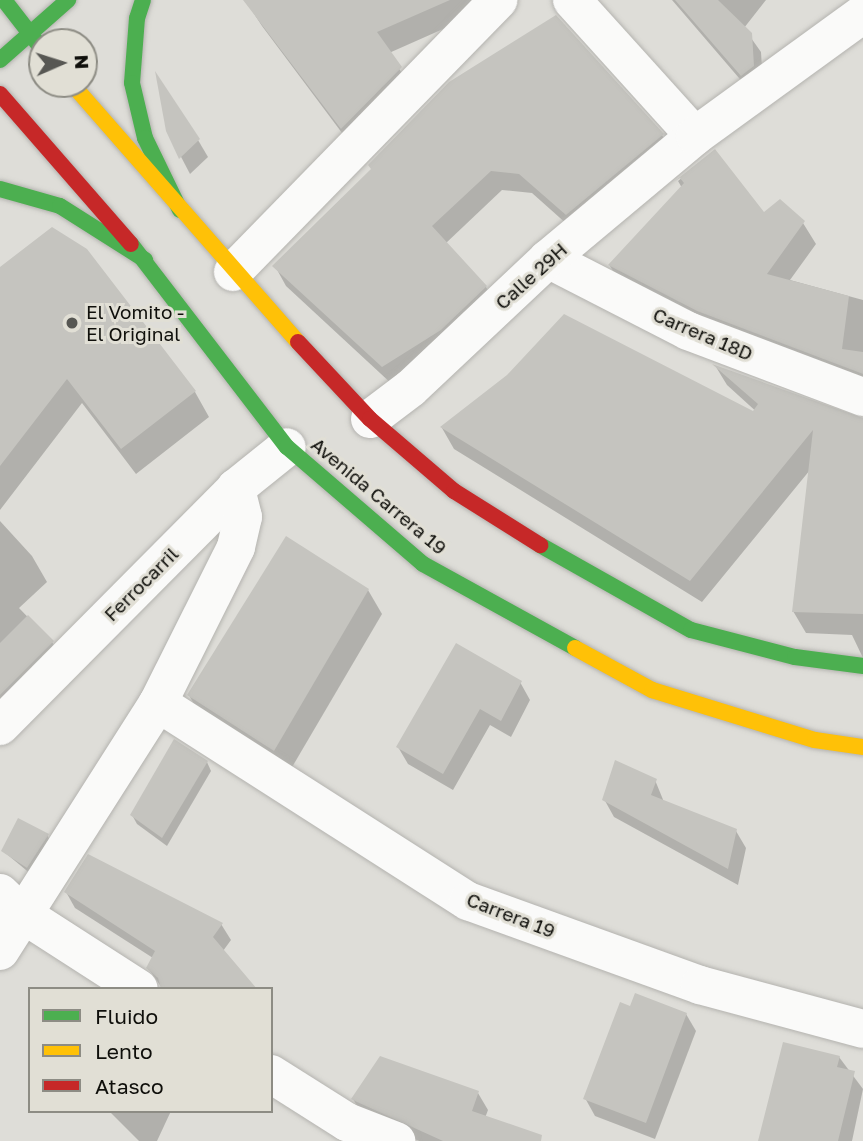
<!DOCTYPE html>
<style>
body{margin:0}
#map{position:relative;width:863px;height:1141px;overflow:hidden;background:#deddd8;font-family:"Golos Text",sans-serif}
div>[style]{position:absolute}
.shadow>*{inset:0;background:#0003}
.building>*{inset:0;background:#c5c4bf}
.roads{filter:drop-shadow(0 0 2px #b4b3af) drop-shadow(0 0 2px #b4b3af)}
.street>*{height:38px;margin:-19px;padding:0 19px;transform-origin:19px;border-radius:19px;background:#fafaf9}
.fast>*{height:16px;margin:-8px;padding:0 8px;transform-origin:8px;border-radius:8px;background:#4caf50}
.slow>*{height:16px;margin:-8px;padding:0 8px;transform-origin:8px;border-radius:8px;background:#ffc107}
.jam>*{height:16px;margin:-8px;padding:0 8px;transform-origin:8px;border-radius:8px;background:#c62828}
.dots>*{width:19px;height:19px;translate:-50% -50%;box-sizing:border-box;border:4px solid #e1dfd5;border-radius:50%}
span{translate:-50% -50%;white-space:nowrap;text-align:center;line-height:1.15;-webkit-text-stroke:6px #e1dfd5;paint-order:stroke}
.street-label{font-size:19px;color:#0f0f0b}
.poi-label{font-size:19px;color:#0f0f0b}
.left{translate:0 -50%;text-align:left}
.legend{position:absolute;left:28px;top:987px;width:245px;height:126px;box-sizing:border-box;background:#e1dfd5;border:2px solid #8d8c84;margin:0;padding:9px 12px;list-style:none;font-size:21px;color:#0f0f0b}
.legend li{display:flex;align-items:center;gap:14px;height:35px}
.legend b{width:35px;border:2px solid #8d8c84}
.north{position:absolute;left:28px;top:28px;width:70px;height:70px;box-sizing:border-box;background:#e1dfd5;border:2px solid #8d8c84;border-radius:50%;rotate:87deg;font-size:19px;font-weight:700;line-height:28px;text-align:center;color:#0f0f0b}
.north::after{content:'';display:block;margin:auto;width:24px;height:32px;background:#575753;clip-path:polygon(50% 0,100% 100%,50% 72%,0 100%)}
</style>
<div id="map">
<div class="shadow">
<i style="clip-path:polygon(256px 0,481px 0,486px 10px,389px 53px,412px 89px,354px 149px,262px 26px,249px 6px)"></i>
<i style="clip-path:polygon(672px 0,766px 0,744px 28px,761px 52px,763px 83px,751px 92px)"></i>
<i style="clip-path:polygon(556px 17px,662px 135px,673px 154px,578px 234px,532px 193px,502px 190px,445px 244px,486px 287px,497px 307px,394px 386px,286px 286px,275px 266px)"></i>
<i style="clip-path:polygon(167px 130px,198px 140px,208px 157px,190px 174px)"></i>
<i style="clip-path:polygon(715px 151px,764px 215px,803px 223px,816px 244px,790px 280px,863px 300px,863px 390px,623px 287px,610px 266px,682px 188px,678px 181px)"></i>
<i style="clip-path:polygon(0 269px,195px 392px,209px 417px,136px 474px,82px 403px,0 510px)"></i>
<i style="clip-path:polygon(716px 367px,855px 419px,863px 418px,863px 658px,852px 635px,806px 633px,793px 611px,810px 470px,702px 602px,454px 449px,442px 428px,760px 415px,727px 385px)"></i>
<i style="clip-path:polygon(0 521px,32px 556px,47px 582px,19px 608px,52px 642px,67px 667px,0 735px)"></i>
<i style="clip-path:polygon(368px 590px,382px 614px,288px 774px,202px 719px,189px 695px)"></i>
<i style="clip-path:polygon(520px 682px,530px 700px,511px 737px,490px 725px,453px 790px,408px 764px,398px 747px)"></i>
<i style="clip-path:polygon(207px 762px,211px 771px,167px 846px,137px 824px,132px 815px)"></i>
<i style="clip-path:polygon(655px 780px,664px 802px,736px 831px,746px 848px,738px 885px,614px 817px,604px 799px)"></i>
<i style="clip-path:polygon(47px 835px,52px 844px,32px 875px,3px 851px)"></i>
<i style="clip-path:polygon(66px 892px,221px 924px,231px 940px,223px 951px,162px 988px,148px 968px,153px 958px,75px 908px)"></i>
<i style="clip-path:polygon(631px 1008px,686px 1014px,696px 1031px,655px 1139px,595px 1116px,585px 1098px)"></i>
<i style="clip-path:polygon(839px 1057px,863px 1089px,852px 1141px,759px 1141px)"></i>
<i style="clip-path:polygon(478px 1093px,488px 1110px,485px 1118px,492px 1141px,419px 1141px,363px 1116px,353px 1099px)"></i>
<i style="clip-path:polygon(109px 1111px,171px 1111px,157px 1141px,139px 1141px)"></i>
</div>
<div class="building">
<i style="clip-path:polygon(243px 0,450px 0,377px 32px,402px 67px,341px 129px)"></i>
<i style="clip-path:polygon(675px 0,718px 0,752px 33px,754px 66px,741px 76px)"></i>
<i style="clip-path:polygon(556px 15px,664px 134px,566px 215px,519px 174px,491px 171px,432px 226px,487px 286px,441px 330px,382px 367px,272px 266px,371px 169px,368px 165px,449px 82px)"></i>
<i style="clip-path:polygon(155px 71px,200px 139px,179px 159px,166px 131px)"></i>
<i style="clip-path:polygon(715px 149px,764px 212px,780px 199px,805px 221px,767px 274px,849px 296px,842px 349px,863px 352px,863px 374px,697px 311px,608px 265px,684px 183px,680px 178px,675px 181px)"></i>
<i style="clip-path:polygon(52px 227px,87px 249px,196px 391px,121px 449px,67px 379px,0 466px,0 267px)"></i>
<i style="clip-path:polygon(564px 314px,753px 411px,758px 404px,712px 364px,863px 418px,863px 614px,792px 612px,813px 430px,690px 581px,440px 427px,507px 375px)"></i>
<i style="clip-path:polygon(286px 536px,369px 589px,274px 751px,187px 695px)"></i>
<i style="clip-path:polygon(28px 615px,54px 641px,0 695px,0 643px)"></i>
<i style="clip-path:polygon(456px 643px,522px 681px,501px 721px,480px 709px,443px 774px,396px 747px)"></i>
<i style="clip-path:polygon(174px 739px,208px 761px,162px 838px,130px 815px)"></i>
<i style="clip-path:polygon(615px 760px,657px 779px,651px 795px,737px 829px,728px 869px,602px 800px)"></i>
<i style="clip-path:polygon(18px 818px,49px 834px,27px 868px,1px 851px)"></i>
<i style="clip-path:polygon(88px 854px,223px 923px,213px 937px,257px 989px,161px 989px,158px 978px,146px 968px,155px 951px,64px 892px)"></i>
<i style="clip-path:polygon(635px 993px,687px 1013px,646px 1123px,583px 1099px,620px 1002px,630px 1006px)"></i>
<i style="clip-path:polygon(783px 1042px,840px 1056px,837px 1067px,855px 1071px,838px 1141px,758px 1141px)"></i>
<i style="clip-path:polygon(380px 1056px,479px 1091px,472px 1111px,542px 1135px,541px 1141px,443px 1141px,357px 1102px,351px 1099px)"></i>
</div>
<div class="roads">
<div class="street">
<i style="left:572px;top:0;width:183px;rotate:47.9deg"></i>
<i style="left:548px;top:259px;width:157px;rotate:27.2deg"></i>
<i style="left:688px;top:331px;width:187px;rotate:20.7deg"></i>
<i style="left:233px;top:272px;width:380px;rotate:-45.7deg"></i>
<i style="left:370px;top:419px;width:51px;rotate:-37.1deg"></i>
<i style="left:411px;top:388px;width:188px;rotate:-43.3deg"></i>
<i style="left:548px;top:259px;width:192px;rotate:-39.9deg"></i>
<i style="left:695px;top:136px;width:208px;rotate:-36deg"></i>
<i style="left:158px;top:703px;width:368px;rotate:32.6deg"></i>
<i style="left:468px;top:901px;width:247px;rotate:19.9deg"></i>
<i style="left:700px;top:985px;width:169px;rotate:15.1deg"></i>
<i style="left:0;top:726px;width:335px;rotate:-45.2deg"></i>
<i style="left:236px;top:488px;width:65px;rotate:-38.8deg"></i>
<i style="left:0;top:893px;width:29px;rotate:44deg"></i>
<i style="left:21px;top:913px;width:140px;rotate:32.8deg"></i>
<i style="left:0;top:951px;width:294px;rotate:-57.5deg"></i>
<i style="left:158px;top:703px;width:174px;rotate:-63.4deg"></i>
<i style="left:236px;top:547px;width:31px;rotate:-77deg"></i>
<i style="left:243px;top:517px;width:30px;rotate:-104deg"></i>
<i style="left:271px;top:1074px;width:90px;rotate:32.3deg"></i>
<i style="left:347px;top:1122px;width:53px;rotate:21.2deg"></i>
</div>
<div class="fast">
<i style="left:4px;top:0;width:62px;rotate:52.2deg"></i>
<i style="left:143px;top:0;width:19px;rotate:108deg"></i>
<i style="left:137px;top:18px;width:65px;rotate:94.4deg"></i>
<i style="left:132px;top:83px;width:57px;rotate:76.7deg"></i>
<i style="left:145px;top:138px;width:80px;rotate:64.1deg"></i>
<i style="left:0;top:60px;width:91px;rotate:-41.4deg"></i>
<i style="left:0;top:189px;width:62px;rotate:15.8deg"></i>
<i style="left:60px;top:206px;width:101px;rotate:32.4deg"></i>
<i style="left:131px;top:244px;width:256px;rotate:52.5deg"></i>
<i style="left:287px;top:447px;width:179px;rotate:40.7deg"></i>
<i style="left:423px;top:564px;width:174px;rotate:28.9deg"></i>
<i style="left:540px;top:545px;width:173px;rotate:29.4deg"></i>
<i style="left:691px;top:630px;width:107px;rotate:14.6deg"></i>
<i style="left:795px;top:657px;width:69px;rotate:7.5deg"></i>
</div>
<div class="slow">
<i style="left:72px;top:84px;width:343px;rotate:48.8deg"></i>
<i style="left:575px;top:648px;width:88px;rotate:28.6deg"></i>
<i style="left:652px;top:690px;width:170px;rotate:17.1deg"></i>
<i style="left:815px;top:740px;width:49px;rotate:8.3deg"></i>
</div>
<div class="jam">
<i style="left:0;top:94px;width:199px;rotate:48.9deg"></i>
<i style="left:298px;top:342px;width:105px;rotate:46.9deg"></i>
<i style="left:370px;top:419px;width:111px;rotate:40.6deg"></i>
<i style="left:454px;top:491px;width:102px;rotate:32.1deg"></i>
</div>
</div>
<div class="dots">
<i style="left:72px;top:323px;background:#575753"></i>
</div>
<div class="street-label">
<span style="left:531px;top:276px;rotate:-42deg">Calle 29H</span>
<span style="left:703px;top:334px;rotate:23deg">Carrera 18D</span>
<span style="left:379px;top:496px;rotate:40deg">Avenida Carrera 19</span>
<span style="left:141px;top:584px;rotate:-45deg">Ferrocarril</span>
<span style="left:511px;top:915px;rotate:21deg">Carrera 19</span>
</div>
<div class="poi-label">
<span class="left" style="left:86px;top:323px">El Vomito -<br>El Original</span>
</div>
<ul class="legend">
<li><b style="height:9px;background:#4caf50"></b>Fluido</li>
<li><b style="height:9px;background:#ffc107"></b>Lento</li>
<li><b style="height:9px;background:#c62828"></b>Atasco</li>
</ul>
<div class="north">N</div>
</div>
